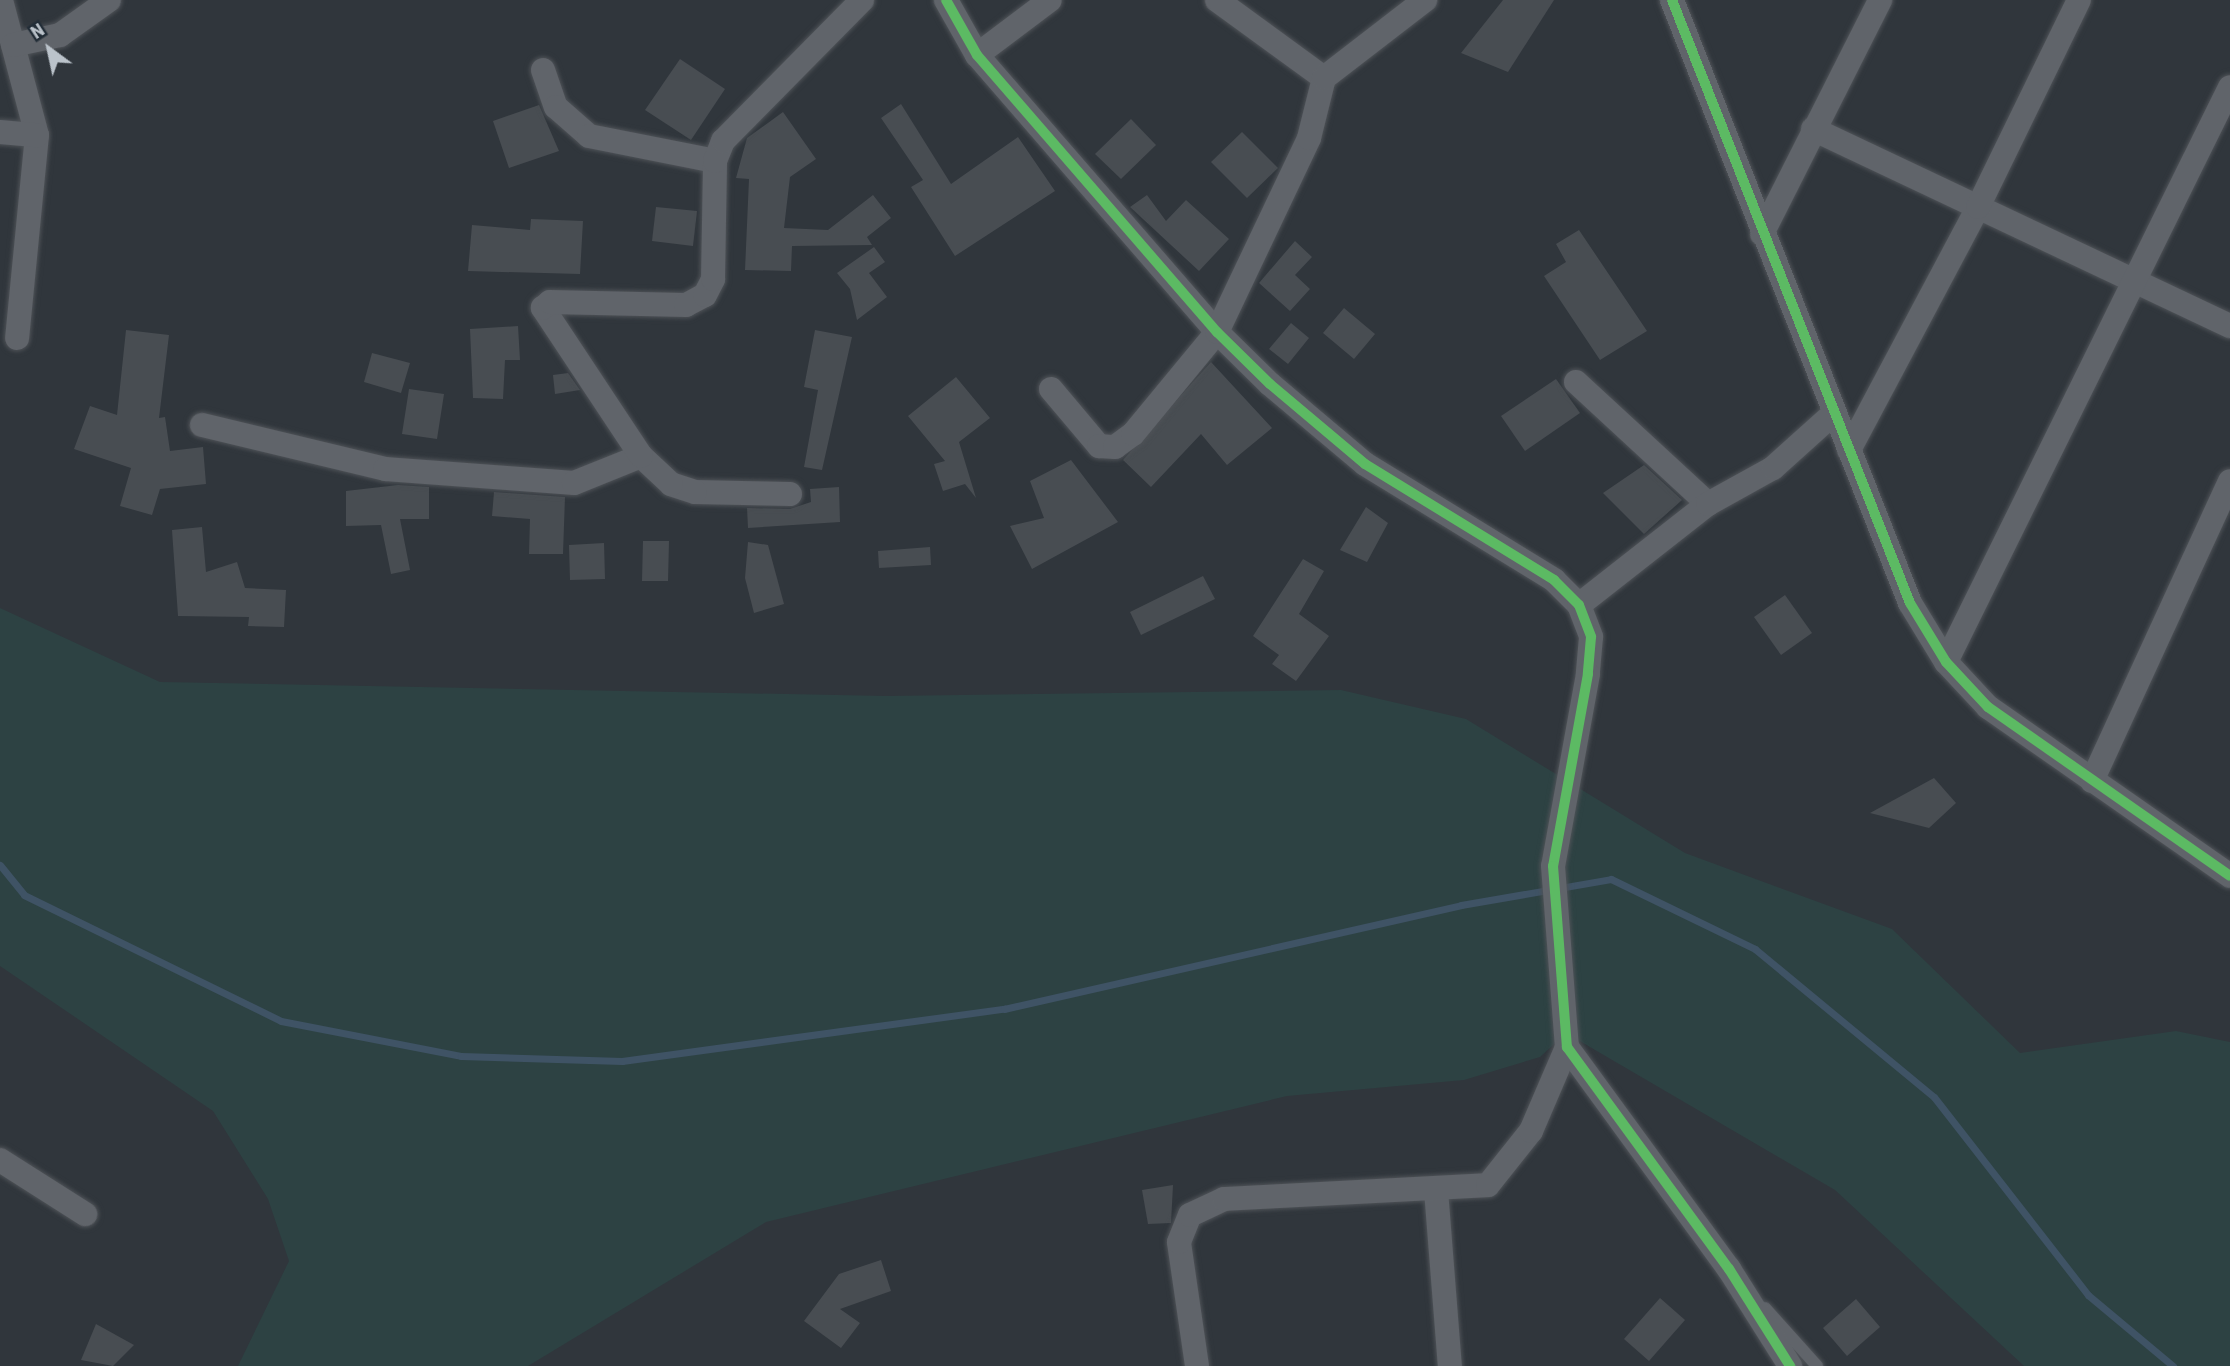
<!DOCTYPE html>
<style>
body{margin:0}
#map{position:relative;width:2230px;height:1366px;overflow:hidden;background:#30363c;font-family:"Roboto Condensed",sans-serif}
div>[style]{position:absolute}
.green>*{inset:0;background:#2d4243}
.stream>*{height:7px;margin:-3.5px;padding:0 3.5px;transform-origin:3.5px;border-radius:3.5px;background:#3f5365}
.building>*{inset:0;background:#484d52}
.roads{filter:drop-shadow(0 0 2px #4e5257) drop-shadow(0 0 2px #4e5257)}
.lane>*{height:12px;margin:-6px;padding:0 6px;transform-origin:6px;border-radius:6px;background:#60646a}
.street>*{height:24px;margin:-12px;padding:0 12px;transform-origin:12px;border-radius:12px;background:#60646a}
.cycleway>*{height:10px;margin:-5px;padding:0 5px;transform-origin:5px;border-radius:5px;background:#5cba63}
span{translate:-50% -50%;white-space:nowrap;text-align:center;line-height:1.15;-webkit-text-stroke:7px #222d37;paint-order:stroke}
.north{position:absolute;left:14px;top:14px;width:70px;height:70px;-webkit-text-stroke:5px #222d37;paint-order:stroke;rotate:327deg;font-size:19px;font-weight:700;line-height:28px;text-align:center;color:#bbc3cb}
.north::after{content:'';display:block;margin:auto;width:24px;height:32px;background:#bbc3cb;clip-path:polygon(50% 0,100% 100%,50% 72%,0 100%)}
</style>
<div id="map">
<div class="green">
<i style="clip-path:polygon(0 608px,160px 682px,886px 696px,1341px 690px,1466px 719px,1685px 853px,1892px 929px,2020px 1053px,2176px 1031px,2230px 1042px,2230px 1366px,2024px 1366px,1835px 1190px,1566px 1033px,1540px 1057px,1464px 1080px,1287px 1096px,766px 1222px,528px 1366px,238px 1366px,289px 1261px,268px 1199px,213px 1111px,0 966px)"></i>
</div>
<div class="stream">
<i style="left:0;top:865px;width:38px;rotate:51deg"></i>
<i style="left:24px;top:895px;width:286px;rotate:26.1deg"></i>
<i style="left:281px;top:1021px;width:183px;rotate:11deg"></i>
<i style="left:461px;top:1056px;width:161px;rotate:1.8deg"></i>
<i style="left:622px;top:1061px;width:386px;rotate:-7.8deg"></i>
<i style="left:1004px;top:1009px;width:469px;rotate:-12.8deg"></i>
<i style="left:1461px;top:905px;width:152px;rotate:-9.8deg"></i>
<i style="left:1611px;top:879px;width:160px;rotate:25.9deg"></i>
<i style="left:1755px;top:949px;width:232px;rotate:39.6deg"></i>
<i style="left:1934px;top:1097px;width:251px;rotate:52.1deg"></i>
<i style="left:2088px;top:1295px;width:111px;rotate:39.9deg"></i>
</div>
<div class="building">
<i style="clip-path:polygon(1503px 0,1554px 0,1508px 72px,1461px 53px)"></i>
<i style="clip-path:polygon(680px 59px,725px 89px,691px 140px,645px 110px)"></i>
<i style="clip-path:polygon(901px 104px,951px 184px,1018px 137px,1055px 191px,955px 256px,911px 187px,923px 180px,881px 118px)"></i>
<i style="clip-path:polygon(539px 105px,559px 151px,509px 168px,493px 121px)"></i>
<i style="clip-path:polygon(783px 112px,816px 159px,790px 177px,784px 228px,828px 230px,873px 195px,891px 218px,867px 237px,872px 245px,792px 246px,791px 271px,745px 270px,749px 179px,736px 178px,747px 138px)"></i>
<i style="clip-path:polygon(1131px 119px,1156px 145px,1121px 179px,1095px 154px)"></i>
<i style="clip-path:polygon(1242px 132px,1278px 168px,1247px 198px,1211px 162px)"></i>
<i style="clip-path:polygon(1147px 195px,1166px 221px,1186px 200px,1229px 239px,1199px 271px,1130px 207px)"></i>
<i style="clip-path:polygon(656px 207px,697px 211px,693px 246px,652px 241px)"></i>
<i style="clip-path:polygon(531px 219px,583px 221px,580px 274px,468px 271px,472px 225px,530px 230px)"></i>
<i style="clip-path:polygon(1579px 230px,1647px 331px,1600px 360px,1544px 276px,1566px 262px,1556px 244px)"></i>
<i style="clip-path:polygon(1295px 241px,1312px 257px,1295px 275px,1310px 289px,1290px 311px,1259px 283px)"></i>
<i style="clip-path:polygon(874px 247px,885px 262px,869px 273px,887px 297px,857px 320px,850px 289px,837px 273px)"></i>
<i style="clip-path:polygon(1344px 308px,1375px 334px,1354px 359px,1323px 333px)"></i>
<i style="clip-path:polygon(1291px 323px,1309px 338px,1288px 364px,1269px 349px)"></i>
<i style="clip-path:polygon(518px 326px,520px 360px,505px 360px,503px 399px,473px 398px,470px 329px)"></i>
<i style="clip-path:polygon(126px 330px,169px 335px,159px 418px,165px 417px,170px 451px,203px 447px,206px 484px,160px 489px,152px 515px,120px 506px,131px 468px,74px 449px,90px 406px,117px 415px)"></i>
<i style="clip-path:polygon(815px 330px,852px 337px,822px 470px,804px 467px,818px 390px,804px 387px)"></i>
<i style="clip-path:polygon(372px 353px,410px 363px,401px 393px,364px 382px)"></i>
<i style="clip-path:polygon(1211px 362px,1272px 428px,1227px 465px,1201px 434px,1151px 487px,1123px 460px)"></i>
<i style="clip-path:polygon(568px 373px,580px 390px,555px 394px,553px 375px)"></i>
<i style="clip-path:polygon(956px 377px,990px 418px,959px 442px,976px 498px,965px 484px,943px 491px,934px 464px,945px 461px,908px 416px)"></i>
<i style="clip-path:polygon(1556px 379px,1580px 413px,1525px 451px,1501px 416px)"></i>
<i style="clip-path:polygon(409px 389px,444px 394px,437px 439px,402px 434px)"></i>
<i style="clip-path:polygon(1071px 460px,1118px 522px,1032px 569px,1010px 526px,1044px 518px,1030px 481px)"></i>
<i style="clip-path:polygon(1644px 465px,1682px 500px,1644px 534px,1603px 493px)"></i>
<i style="clip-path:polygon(398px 485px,429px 487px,429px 519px,400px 519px,410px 570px,391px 574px,381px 525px,346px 526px,346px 491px)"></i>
<i style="clip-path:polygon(839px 487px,840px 522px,748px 528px,747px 508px,790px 509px,811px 502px,810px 489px)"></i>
<i style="clip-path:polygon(494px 492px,565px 497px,563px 554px,529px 554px,530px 519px,492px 516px)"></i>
<i style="clip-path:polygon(1366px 507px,1388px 523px,1367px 562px,1340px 550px)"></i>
<i style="clip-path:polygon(202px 527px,206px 572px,237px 562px,245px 588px,286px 590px,284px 627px,248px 626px,249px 617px,178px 616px,172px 530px)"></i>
<i style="clip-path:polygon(643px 541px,669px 541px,668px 581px,642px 581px)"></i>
<i style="clip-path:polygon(748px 542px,768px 545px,784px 604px,754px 613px,745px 578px)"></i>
<i style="clip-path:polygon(604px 543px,605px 579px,570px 580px,569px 545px)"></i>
<i style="clip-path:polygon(930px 547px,931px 565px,879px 568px,878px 551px)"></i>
<i style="clip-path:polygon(1303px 559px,1324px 571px,1299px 614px,1329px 636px,1296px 681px,1272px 664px,1279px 655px,1253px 636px)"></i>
<i style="clip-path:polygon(1203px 576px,1215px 599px,1141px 635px,1130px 612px)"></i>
<i style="clip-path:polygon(1785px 595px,1812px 633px,1781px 655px,1754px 617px)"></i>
<i style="clip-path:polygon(1934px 778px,1956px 803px,1929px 828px,1870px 813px)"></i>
<i style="clip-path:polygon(1173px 1185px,1171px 1223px,1148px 1224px,1142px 1190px)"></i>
<i style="clip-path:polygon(881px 1260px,891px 1291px,840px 1309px,860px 1323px,841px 1348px,804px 1321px,839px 1274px)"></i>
<i style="clip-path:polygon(1660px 1298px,1685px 1320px,1649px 1361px,1624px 1339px)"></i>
<i style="clip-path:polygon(1856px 1299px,1880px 1327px,1847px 1356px,1823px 1328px)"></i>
<i style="clip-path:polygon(96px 1324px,134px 1345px,113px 1366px,81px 1360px)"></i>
</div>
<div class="roads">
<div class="lane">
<i style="left:1765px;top:1308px;width:78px;rotate:48.1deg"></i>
</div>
<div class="street">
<i style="left:1px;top:0;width:140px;rotate:75.1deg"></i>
<i style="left:37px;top:135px;width:204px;rotate:95.6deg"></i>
<i style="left:946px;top:0;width:63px;rotate:60.6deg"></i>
<i style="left:977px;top:55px;width:367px;rotate:49.1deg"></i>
<i style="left:1217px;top:332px;width:74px;rotate:44.5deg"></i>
<i style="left:1270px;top:384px;width:124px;rotate:40.1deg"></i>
<i style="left:1365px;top:464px;width:222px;rotate:31.5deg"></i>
<i style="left:1554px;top:580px;width:35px;rotate:45deg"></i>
<i style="left:1579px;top:605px;width:34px;rotate:69deg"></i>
<i style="left:1591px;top:637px;width:37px;rotate:95deg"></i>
<i style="left:1588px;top:674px;width:195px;rotate:100.3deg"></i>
<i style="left:1553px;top:866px;width:182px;rotate:85.6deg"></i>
<i style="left:1567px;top:1047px;width:275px;rotate:53.9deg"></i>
<i style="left:1729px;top:1269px;width:115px;rotate:57.8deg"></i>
<i style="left:1217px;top:0;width:132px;rotate:36.1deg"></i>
<i style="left:1672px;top:0;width:648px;rotate:68.46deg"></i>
<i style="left:1910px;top:603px;width:69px;rotate:58.6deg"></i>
<i style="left:1946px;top:662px;width:62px;rotate:47deg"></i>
<i style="left:1988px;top:707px;width:295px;rotate:34.9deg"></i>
<i style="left:13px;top:45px;width:48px;rotate:-12deg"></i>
<i style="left:60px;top:35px;width:60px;rotate:-35.5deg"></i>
<i style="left:977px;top:55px;width:91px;rotate:-37deg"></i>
<i style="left:543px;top:70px;width:39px;rotate:71deg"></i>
<i style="left:556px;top:107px;width:44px;rotate:41.3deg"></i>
<i style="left:589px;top:136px;width:128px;rotate:11.2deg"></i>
<i style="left:1813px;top:129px;width:461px;rotate:25.3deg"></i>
<i style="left:0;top:132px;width:37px;rotate:5deg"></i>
<i style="left:1762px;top:234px;width:262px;rotate:-63.2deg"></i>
<i style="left:1576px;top:382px;width:180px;rotate:42.7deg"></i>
<i style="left:1051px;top:389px;width:75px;rotate:49.9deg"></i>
<i style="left:1099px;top:446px;width:16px;rotate:4deg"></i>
<i style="left:1115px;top:447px;width:22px;rotate:-36deg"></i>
<i style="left:1133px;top:434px;width:132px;rotate:-50.5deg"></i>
<i style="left:1217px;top:332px;width:215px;rotate:-64.6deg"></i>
<i style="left:1309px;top:138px;width:62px;rotate:-76deg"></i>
<i style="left:1324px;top:78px;width:128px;rotate:-37.7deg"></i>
<i style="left:202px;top:425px;width:188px;rotate:13.5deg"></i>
<i style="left:385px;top:469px;width:190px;rotate:4.2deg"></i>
<i style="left:574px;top:483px;width:72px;rotate:-21.9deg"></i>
<i style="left:1849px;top:450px;width:275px;rotate:-62deg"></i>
<i style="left:1978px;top:207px;width:230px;rotate:-64deg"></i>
<i style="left:790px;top:494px;width:95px;rotate:-178.8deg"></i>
<i style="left:695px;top:492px;width:25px;rotate:-162deg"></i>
<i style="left:671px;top:484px;width:41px;rotate:-137deg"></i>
<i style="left:641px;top:456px;width:178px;rotate:-123.5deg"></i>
<i style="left:543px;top:308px;width:9px;rotate:-41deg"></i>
<i style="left:550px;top:302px;width:136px;rotate:1.3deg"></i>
<i style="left:686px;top:305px;width:21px;rotate:-28deg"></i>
<i style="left:705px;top:295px;width:18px;rotate:-63deg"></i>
<i style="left:713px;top:279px;width:118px;rotate:-89deg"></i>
<i style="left:715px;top:161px;width:22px;rotate:-68deg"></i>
<i style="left:723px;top:141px;width:198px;rotate:-45.4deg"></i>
<i style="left:1579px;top:605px;width:164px;rotate:-38.1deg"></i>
<i style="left:1708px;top:504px;width:74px;rotate:-29deg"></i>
<i style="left:1773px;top:468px;width:82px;rotate:-42deg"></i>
<i style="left:1946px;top:662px;width:641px;rotate:-63.71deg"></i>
<i style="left:2092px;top:781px;width:330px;rotate:-65.3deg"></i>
<i style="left:0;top:1160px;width:101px;rotate:32.4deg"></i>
<i style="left:1436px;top:1190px;width:177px;rotate:85.5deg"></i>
<i style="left:1197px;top:1366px;width:125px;rotate:-98.3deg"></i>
<i style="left:1179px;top:1242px;width:29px;rotate:-68deg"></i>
<i style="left:1190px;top:1215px;width:38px;rotate:-25deg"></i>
<i style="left:1224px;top:1199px;width:264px;rotate:-3deg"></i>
<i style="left:1488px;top:1185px;width:69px;rotate:-51.5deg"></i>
<i style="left:1531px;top:1131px;width:91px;rotate:-66.8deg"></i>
</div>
</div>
<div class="cycleway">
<i style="left:946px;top:0;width:63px;rotate:60.6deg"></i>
<i style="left:977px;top:55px;width:367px;rotate:49.1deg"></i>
<i style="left:1217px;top:332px;width:74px;rotate:44.5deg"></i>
<i style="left:1270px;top:384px;width:124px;rotate:40.1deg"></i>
<i style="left:1365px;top:464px;width:222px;rotate:31.5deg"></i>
<i style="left:1554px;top:580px;width:35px;rotate:45deg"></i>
<i style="left:1579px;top:605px;width:34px;rotate:69deg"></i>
<i style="left:1591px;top:637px;width:37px;rotate:95deg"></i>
<i style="left:1588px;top:674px;width:195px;rotate:100.3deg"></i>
<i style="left:1553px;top:866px;width:182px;rotate:85.6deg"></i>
<i style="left:1567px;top:1047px;width:275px;rotate:53.9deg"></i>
<i style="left:1729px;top:1269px;width:115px;rotate:57.8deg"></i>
<i style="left:1672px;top:0;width:648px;rotate:68.46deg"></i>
<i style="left:1910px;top:603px;width:69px;rotate:58.6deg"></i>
<i style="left:1946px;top:662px;width:62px;rotate:47deg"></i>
<i style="left:1988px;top:707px;width:295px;rotate:34.9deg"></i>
</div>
<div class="north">N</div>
</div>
